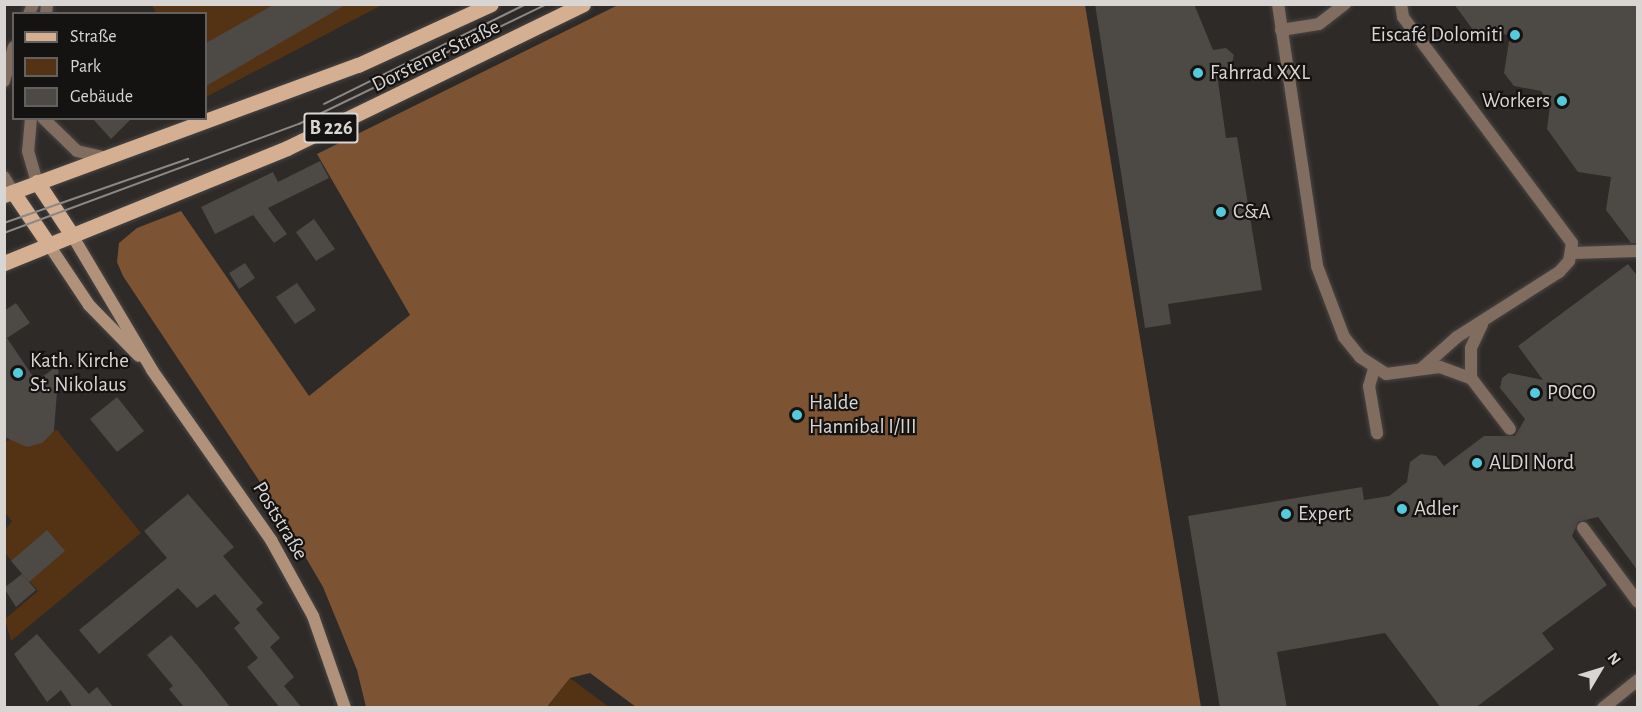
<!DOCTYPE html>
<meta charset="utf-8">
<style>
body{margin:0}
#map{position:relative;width:1642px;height:712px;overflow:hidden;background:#2e2a27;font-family:"Alegreya Sans",sans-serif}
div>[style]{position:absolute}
.green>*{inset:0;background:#543214}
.forest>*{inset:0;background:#7c5433}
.building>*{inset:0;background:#4d4945}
.roads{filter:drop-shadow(0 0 2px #494543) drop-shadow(0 0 2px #494543)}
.lane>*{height:12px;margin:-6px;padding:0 6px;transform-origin:6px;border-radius:6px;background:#806d5f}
.street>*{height:12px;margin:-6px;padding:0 6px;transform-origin:6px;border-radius:6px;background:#806d5f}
.secondary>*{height:12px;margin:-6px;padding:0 6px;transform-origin:6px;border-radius:6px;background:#b0927b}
.primary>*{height:15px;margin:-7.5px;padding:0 7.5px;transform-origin:7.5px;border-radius:7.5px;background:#d5af91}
.tram>*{height:1.5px;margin:-0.75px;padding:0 0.75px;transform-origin:0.75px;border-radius:0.75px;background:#8b8885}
.dots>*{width:16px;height:16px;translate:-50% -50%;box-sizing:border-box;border:3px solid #151311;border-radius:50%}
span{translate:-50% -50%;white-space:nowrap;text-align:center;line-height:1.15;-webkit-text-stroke:4.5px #151311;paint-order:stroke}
.shield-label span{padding:2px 4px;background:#151311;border:2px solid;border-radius:4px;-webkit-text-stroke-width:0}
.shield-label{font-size:20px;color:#d8d5d3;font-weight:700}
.poi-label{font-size:21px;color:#d8d5d3}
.right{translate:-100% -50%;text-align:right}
.left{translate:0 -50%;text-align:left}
.street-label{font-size:21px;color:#d8d5d3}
.frame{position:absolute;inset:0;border:6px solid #d8d5d3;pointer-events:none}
.legend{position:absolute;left:12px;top:12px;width:195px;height:108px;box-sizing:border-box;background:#151311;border:2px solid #63615f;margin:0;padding:8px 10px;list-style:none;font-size:18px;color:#d8d5d3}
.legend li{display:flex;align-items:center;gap:12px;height:30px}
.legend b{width:30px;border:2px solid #63615f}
.north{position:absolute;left:1570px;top:640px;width:60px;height:60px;-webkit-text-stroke:4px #151311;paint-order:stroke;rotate:52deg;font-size:16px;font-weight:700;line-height:24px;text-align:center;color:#d8d5d3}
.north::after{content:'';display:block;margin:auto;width:21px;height:27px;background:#d8d5d3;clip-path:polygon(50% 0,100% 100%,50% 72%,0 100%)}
</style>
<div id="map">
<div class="green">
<i style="clip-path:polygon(152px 5px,382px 5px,206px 97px,206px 14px,156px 13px)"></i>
<i style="clip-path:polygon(57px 430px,141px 533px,11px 641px,5px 619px,38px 591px,5px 553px,5px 530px,12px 521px,5px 513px,5px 441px)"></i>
<i style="clip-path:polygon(570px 678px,609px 707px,547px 708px)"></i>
</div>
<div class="forest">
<i style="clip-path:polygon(618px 5px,1085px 5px,1201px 707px,636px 707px,590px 673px,570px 678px,547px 707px,366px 707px,357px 670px,323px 587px,274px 503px,123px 276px,117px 262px,119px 243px,137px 228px,181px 211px,309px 396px,410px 315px,317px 154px)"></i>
</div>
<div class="building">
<i style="clip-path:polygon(275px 4px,347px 4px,206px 86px,206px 43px)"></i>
<i style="clip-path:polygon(1095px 4px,1194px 4px,1213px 50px,1226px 48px,1234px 55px,1230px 72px,1217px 74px,1226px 138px,1237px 137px,1262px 290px,1168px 304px,1171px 324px,1145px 328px)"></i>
<i style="clip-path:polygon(1454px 4px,1638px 4px,1638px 243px,1631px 243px,1606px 210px,1611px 177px,1578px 172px,1547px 129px,1550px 105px,1541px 91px,1514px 86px,1504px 73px,1510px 35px,1473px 30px)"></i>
<i style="clip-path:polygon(92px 118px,132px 118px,111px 139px)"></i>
<i style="clip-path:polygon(320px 161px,329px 178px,268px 208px,287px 234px,274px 243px,253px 215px,215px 234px,201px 207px,273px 172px,278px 182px)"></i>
<i style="clip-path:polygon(314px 219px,335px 249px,316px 261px,296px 232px)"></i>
<i style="clip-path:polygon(245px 263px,255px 278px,239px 289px,229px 273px)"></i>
<i style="clip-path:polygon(1628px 264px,1638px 277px,1638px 571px,1598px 517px,1578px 522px,1572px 536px,1607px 585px,1542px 633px,1554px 649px,1475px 708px,1441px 708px,1385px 633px,1277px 652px,1287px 708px,1220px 708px,1188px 516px,1362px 487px,1364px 500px,1389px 496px,1407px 482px,1410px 462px,1421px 454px,1436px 456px,1444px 466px,1484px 436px,1515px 436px,1525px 419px,1500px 388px,1502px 378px,1509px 373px,1543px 380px,1518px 346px)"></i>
<i style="clip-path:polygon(297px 283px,316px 310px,295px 324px,276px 297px)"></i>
<i style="clip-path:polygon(16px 303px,30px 323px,7px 338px,36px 381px,59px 365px,54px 431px,42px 443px,27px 447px,4px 437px,4px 311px)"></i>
<i style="clip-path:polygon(117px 397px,144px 431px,117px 452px,90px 419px)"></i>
<i style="clip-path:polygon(188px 494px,234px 547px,223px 556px,263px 603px,256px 609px,280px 638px,270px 647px,294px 677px,284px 686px,302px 708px,280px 708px,247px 667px,258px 658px,234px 628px,240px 623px,215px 594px,197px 608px,178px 588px,99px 654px,79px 630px,167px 558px,144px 531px)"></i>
<i style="clip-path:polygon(47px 530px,65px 551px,29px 582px,11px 561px)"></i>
<i style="clip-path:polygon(22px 574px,36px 590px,16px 607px,4px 588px)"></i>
<i style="clip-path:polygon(37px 634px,89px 694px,97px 687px,114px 708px,73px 708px,61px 690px,47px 702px,14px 654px)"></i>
<i style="clip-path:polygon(171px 635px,197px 665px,231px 708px,185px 708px,169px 689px,173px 686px,147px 655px)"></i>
</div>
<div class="roads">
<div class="lane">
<i style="left:1278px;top:4px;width:265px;rotate:81.5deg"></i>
<i style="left:1317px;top:266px;width:76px;rotate:69.2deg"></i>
<i style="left:1344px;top:337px;width:26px;rotate:51deg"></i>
<i style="left:1360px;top:357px;width:31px;rotate:33deg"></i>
<i style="left:1386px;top:374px;width:54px;rotate:-7.4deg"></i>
<i style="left:1440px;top:367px;width:33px;rotate:20deg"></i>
<i style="left:1471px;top:378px;width:64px;rotate:52.6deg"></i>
<i style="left:1401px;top:4px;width:13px;rotate:81deg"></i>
<i style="left:1403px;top:17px;width:282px;rotate:53.2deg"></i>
<i style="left:1572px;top:243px;width:18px;rotate:99deg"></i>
<i style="left:1569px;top:261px;width:15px;rotate:132deg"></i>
<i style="left:1559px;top:272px;width:121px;rotate:147.5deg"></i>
<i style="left:1457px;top:337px;width:47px;rotate:138.5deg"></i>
<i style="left:1281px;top:30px;width:38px;rotate:-9deg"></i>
<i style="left:1319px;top:24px;width:33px;rotate:-38deg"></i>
<i style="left:1571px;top:253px;width:67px;rotate:-1.7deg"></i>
<i style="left:1374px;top:369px;width:18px;rotate:106deg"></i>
<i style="left:1369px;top:386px;width:48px;rotate:80.3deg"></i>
<i style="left:1471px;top:378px;width:30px;rotate:-90deg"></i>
<i style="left:1471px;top:348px;width:26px;rotate:-65deg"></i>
<i style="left:1583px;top:528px;width:92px;rotate:53.4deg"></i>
</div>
<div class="street">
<i style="left:29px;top:14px;width:11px;rotate:-68deg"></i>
<i style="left:46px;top:14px;width:10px;rotate:-84deg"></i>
<i style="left:4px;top:81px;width:35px;rotate:-74deg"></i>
<i style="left:31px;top:118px;width:33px;rotate:95deg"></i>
<i style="left:28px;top:151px;width:32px;rotate:74deg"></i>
<i style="left:43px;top:118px;width:47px;rotate:44.1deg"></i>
<i style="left:77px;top:151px;width:28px;rotate:13deg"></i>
<i style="left:4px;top:177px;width:17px;rotate:59deg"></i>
<i style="left:1603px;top:708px;width:45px;rotate:-38.7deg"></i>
</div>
<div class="secondary">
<i style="left:72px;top:235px;width:157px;rotate:59.3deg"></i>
<i style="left:152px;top:370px;width:208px;rotate:55deg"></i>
<i style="left:271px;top:540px;width:87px;rotate:61.1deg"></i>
<i style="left:313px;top:616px;width:97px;rotate:70.8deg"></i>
<i style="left:49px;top:245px;width:72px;rotate:56.3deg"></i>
<i style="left:89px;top:305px;width:71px;rotate:45.6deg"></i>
</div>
<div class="primary">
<i style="left:37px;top:182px;width:64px;rotate:56.6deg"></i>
<i style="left:13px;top:192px;width:64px;rotate:55.8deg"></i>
<i style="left:4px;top:195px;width:377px;rotate:-20.2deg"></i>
<i style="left:358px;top:65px;width:146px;rotate:-24.6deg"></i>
<i style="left:4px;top:263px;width:305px;rotate:-22.1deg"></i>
<i style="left:287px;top:148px;width:329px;rotate:-25.9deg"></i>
</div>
</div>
<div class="tram">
<i style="left:324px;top:104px;width:225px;rotate:-26.3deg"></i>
<i style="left:4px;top:223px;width:195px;rotate:-19.2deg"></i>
<i style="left:4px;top:233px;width:314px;rotate:-20.3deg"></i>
<i style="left:299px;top:124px;width:276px;rotate:-25.8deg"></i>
</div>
<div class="dots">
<i style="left:1515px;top:35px;background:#54cadd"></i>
<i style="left:1198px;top:73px;background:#54cadd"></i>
<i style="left:1562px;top:101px;background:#54cadd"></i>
<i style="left:1221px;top:212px;background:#54cadd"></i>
<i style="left:18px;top:373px;background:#54cadd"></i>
<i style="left:1535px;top:393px;background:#54cadd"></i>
<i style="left:797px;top:415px;background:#54cadd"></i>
<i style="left:1477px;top:463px;background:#54cadd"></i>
<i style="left:1402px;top:509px;background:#54cadd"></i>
<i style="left:1286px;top:514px;background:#54cadd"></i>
</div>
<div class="shield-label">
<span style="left:331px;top:128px">B 226</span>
</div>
<div class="poi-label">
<span class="right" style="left:1503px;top:35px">Eiscafé Dolomiti</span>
<span class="left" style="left:1210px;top:73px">Fahrrad XXL</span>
<span class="right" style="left:1550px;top:101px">Workers</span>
<span class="left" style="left:1233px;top:212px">C&amp;A</span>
<span class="left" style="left:30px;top:373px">Kath. Kirche<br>St. Nikolaus</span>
<span class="left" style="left:1547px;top:393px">POCO</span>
<span class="left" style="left:809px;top:415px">Halde<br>Hannibal I/III</span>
<span class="left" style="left:1489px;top:463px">ALDI Nord</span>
<span class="left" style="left:1414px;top:509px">Adler</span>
<span class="left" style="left:1298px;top:514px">Expert</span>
</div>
<div class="street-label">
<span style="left:436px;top:56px;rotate:-26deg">Dorstener Straße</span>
<span style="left:280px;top:521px;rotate:59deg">Poststraße</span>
</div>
<div class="frame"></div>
<ul class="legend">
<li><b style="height:8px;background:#d5af91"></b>Straße</li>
<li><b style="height:16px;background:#543214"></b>Park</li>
<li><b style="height:16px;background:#4d4945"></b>Gebäude</li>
</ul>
<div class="north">N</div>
</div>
